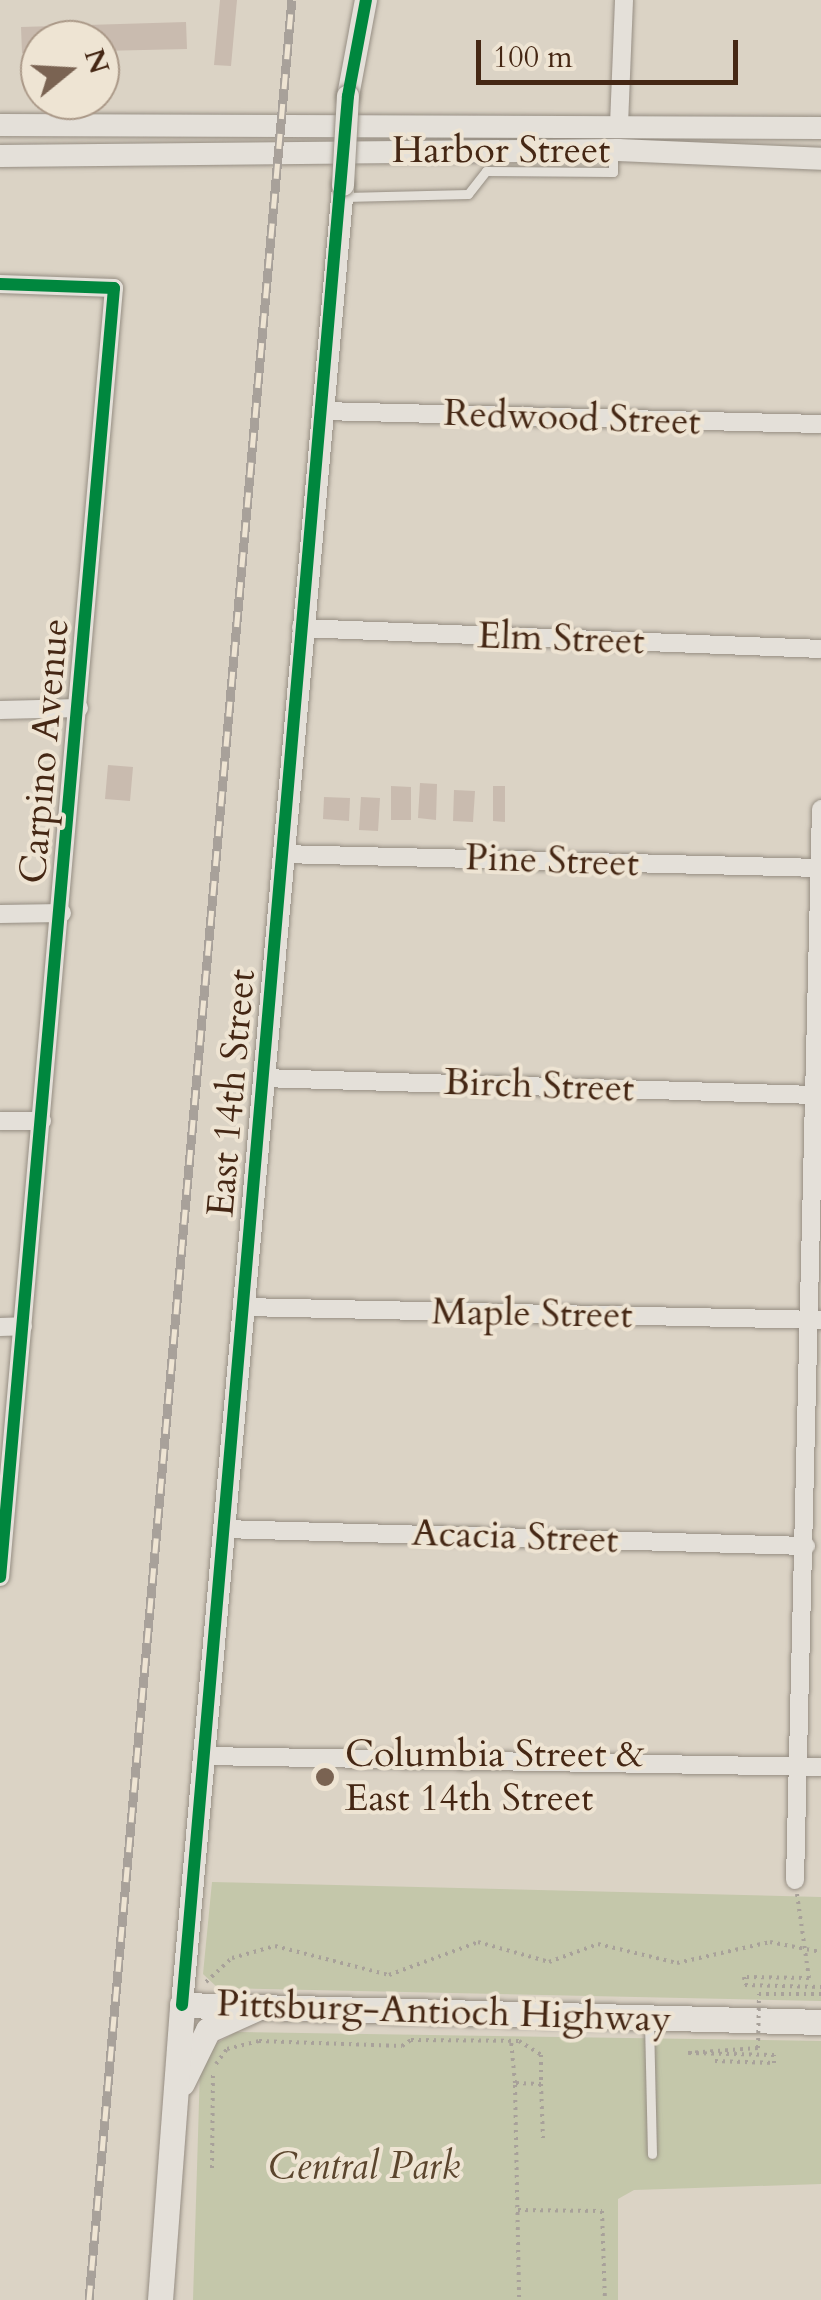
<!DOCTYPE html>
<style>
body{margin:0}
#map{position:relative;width:821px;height:2300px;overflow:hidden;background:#dbd3c5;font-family:Cardo,serif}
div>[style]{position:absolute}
.green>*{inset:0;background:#c4c7aa}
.building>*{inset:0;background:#c9bbaf}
.path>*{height:4px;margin-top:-2px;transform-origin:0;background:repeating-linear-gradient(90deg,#a8a19a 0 2.5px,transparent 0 7.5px)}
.roads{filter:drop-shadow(0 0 2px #968e83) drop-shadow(0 0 2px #968e83)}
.service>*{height:9px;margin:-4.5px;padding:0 4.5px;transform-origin:4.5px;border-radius:4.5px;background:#e4e0d9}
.minor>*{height:18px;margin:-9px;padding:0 9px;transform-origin:9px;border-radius:9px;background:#e4e0d9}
.tertiary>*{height:22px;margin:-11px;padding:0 11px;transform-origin:11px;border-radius:11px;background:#e4e0d9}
.secondary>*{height:25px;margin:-12.5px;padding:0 12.5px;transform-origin:12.5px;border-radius:12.5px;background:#e4e0d9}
.rail>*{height:9px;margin-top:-4.5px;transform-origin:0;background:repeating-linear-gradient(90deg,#eee4d3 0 15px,#a8a19a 0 30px);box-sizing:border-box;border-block:2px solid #a8a19a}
.path-bridge>*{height:4px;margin-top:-2px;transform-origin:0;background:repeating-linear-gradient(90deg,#a8a19a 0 2.5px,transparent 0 7.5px)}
.bridges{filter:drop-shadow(0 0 2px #968e83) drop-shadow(0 0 2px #968e83)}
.tertiary-bridge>*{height:22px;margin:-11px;padding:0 11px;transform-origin:11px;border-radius:11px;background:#e4e0d9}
.cycleway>*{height:12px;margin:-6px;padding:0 6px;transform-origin:6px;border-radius:6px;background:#00873e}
.dots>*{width:28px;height:28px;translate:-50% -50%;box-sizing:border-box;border:5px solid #eee4d3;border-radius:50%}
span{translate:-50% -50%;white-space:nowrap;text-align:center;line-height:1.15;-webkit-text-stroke:8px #eee4d3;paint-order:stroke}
.street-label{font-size:38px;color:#452714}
.poi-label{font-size:38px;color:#452714}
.left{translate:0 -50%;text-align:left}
.park-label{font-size:38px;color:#5b452d;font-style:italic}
.north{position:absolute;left:20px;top:20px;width:100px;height:100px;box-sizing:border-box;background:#eee4d3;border:2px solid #aa9887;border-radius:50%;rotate:72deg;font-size:28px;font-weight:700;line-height:40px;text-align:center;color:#452714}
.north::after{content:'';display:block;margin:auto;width:35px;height:45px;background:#7a6352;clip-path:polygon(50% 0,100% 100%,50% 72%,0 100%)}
.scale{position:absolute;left:476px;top:40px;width:262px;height:45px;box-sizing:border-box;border:5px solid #452714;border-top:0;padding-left:12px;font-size:30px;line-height:35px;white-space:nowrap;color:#452714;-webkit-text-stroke:8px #eee4d3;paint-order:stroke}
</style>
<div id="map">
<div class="green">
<i style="clip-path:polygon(212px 1882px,821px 1897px,821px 2001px,218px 1988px,203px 1974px)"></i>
<i style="clip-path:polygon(236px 2032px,821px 2041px,821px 2184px,634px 2190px,618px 2199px,618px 2300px,193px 2300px,200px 2069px,212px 2046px)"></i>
</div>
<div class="building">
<i style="clip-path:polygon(220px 0,237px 0,231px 66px,214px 65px)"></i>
<i style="clip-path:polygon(186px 22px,187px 49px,100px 51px,100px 40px,40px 40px,40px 52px,22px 53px,21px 27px)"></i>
<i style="clip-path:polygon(108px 765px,133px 767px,130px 801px,105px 799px)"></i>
<i style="clip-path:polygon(420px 783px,437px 784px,436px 820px,418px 818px)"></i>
<i style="clip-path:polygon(391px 786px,411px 787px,411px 820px,391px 820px)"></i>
<i style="clip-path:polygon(493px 786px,505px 786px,505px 822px,493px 821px)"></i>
<i style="clip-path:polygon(454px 790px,475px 791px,473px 822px,453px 821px)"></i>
<i style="clip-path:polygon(324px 797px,350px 798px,349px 821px,323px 819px)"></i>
<i style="clip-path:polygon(361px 797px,380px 798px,378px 831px,359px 830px)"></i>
</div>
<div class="path">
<i style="left:797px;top:1894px;width:85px;rotate:81.9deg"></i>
<i style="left:809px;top:1978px;width:65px;rotate:-179.1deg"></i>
<i style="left:744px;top:1977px;width:8px;rotate:83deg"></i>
<i style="left:745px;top:1985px;width:76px;rotate:1.5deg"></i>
<i style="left:206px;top:1982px;width:35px;rotate:-43deg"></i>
<i style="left:232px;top:1958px;width:45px;rotate:-15.6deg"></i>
<i style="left:275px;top:1946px;width:118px;rotate:14.3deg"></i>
<i style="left:389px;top:1975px;width:95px;rotate:-20.3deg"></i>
<i style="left:478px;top:1942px;width:74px;rotate:15.7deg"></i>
<i style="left:549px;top:1962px;width:52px;rotate:-20.2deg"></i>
<i style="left:598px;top:1944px;width:81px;rotate:13.5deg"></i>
<i style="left:677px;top:1963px;width:95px;rotate:-12.7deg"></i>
<i style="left:770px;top:1942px;width:52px;rotate:11.1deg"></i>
<i style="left:216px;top:2064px;width:19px;rotate:-54deg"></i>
<i style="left:227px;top:2049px;width:33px;rotate:-14deg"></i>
<i style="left:259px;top:2041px;width:143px;rotate:2deg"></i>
<i style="left:402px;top:2046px;width:11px;rotate:-34deg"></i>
<i style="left:411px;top:2040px;width:108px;rotate:0.5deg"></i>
<i style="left:519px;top:2041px;width:26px;rotate:32deg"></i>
<i style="left:541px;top:2055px;width:29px;rotate:90deg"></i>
<i style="left:541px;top:2084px;width:26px;rotate:-178deg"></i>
<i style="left:515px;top:2083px;width:42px;rotate:-95.4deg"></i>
<i style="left:541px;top:2084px;width:54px;rotate:87.9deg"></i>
<i style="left:515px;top:2085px;width:215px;rotate:88.9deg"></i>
<i style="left:212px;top:2168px;width:96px;rotate:-89.4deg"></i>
<i style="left:518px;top:2210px;width:84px;rotate:0.7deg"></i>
<i style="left:602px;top:2211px;width:89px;rotate:88.1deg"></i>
</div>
<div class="roads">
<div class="service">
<i style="left:345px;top:197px;width:123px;rotate:-1.4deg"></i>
<i style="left:468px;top:194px;width:29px;rotate:-52deg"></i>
<i style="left:486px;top:171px;width:127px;rotate:0.5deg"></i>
<i style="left:613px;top:172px;width:20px;rotate:-90deg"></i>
<i style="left:649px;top:2022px;width:132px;rotate:88.7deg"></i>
</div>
<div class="minor">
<i style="left:619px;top:125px;width:125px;rotate:-87.7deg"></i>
<i style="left:0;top:284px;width:114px;rotate:2deg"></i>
<i style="left:114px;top:288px;width:1294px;rotate:95.05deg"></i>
<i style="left:323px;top:411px;width:498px;rotate:1.5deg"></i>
<i style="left:301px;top:628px;width:520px;rotate:2.31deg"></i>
<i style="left:0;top:710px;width:79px;rotate:-1.5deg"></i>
<i style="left:282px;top:854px;width:539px;rotate:1.49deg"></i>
<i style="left:0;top:914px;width:62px;rotate:-0.9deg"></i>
<i style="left:262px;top:1078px;width:553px;rotate:1.76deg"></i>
<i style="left:0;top:1121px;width:42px"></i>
<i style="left:244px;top:1307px;width:577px;rotate:1.29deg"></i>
<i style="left:0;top:1327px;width:23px;rotate:-2deg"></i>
<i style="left:223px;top:1529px;width:583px;rotate:1.67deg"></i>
<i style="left:204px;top:1756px;width:617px;rotate:1.02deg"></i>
<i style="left:795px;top:1880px;width:1071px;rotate:-88.61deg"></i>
</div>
<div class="tertiary">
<i style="left:348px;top:96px;width:98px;rotate:-79.4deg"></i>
<i style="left:0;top:125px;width:821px;rotate:0.21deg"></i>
<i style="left:0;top:156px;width:618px;rotate:-0.56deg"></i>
<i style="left:618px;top:150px;width:203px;rotate:2.5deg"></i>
<i style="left:182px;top:2005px;width:1827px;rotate:-84.94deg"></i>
</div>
<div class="secondary">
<i style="left:182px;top:2083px;width:59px;rotate:-63.9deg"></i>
<i style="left:208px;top:2030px;width:51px;rotate:-24.1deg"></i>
<i style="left:160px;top:2300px;width:296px;rotate:-85.7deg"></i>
<i style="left:182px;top:2005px;width:639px;rotate:1.52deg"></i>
</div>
</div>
<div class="rail">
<i style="left:89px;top:2300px;width:2309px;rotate:-84.96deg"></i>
</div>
<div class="path-bridge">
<i style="left:715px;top:2061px;width:59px;rotate:1.9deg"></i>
<i style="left:774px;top:2063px;width:8px;rotate:-90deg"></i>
<i style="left:774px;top:2055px;width:86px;rotate:-178.7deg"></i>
<i style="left:688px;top:2053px;width:70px;rotate:-4.1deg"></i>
<i style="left:758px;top:2048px;width:54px;rotate:-88.9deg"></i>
<i style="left:759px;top:1994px;width:62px"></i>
</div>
<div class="bridges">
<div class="tertiary-bridge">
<i style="left:343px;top:185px;width:89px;rotate:-86.8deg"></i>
</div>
</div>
<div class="cycleway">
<i style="left:0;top:284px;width:114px;rotate:2deg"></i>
<i style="left:114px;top:288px;width:1294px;rotate:95.05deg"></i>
<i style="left:182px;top:2005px;width:1916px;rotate:-85.03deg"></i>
<i style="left:348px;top:96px;width:98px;rotate:-79.4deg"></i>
</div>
<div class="dots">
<i style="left:325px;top:1777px;background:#7a6352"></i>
</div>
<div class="street-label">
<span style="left:501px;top:151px">Harbor Street</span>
<span style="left:572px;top:418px;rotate:2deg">Redwood Street</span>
<span style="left:561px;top:639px;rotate:2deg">Elm Street</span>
<span style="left:45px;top:751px;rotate:-85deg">Carpino Avenue</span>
<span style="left:552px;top:861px;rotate:2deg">Pine Street</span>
<span style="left:539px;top:1086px;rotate:2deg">Birch Street</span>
<span style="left:232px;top:1093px;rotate:-85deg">East 14th Street</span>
<span style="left:532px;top:1314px;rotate:1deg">Maple Street</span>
<span style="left:515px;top:1537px;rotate:2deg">Acacia Street</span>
<span style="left:444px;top:2012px;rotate:2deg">Pittsburg-Antioch Highway</span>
</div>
<div class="poi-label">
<span class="left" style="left:345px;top:1777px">Columbia Street &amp;<br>East 14th Street</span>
</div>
<div class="park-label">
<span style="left:364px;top:2167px">Central Park</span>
</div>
<div class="north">N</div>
<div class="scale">100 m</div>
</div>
